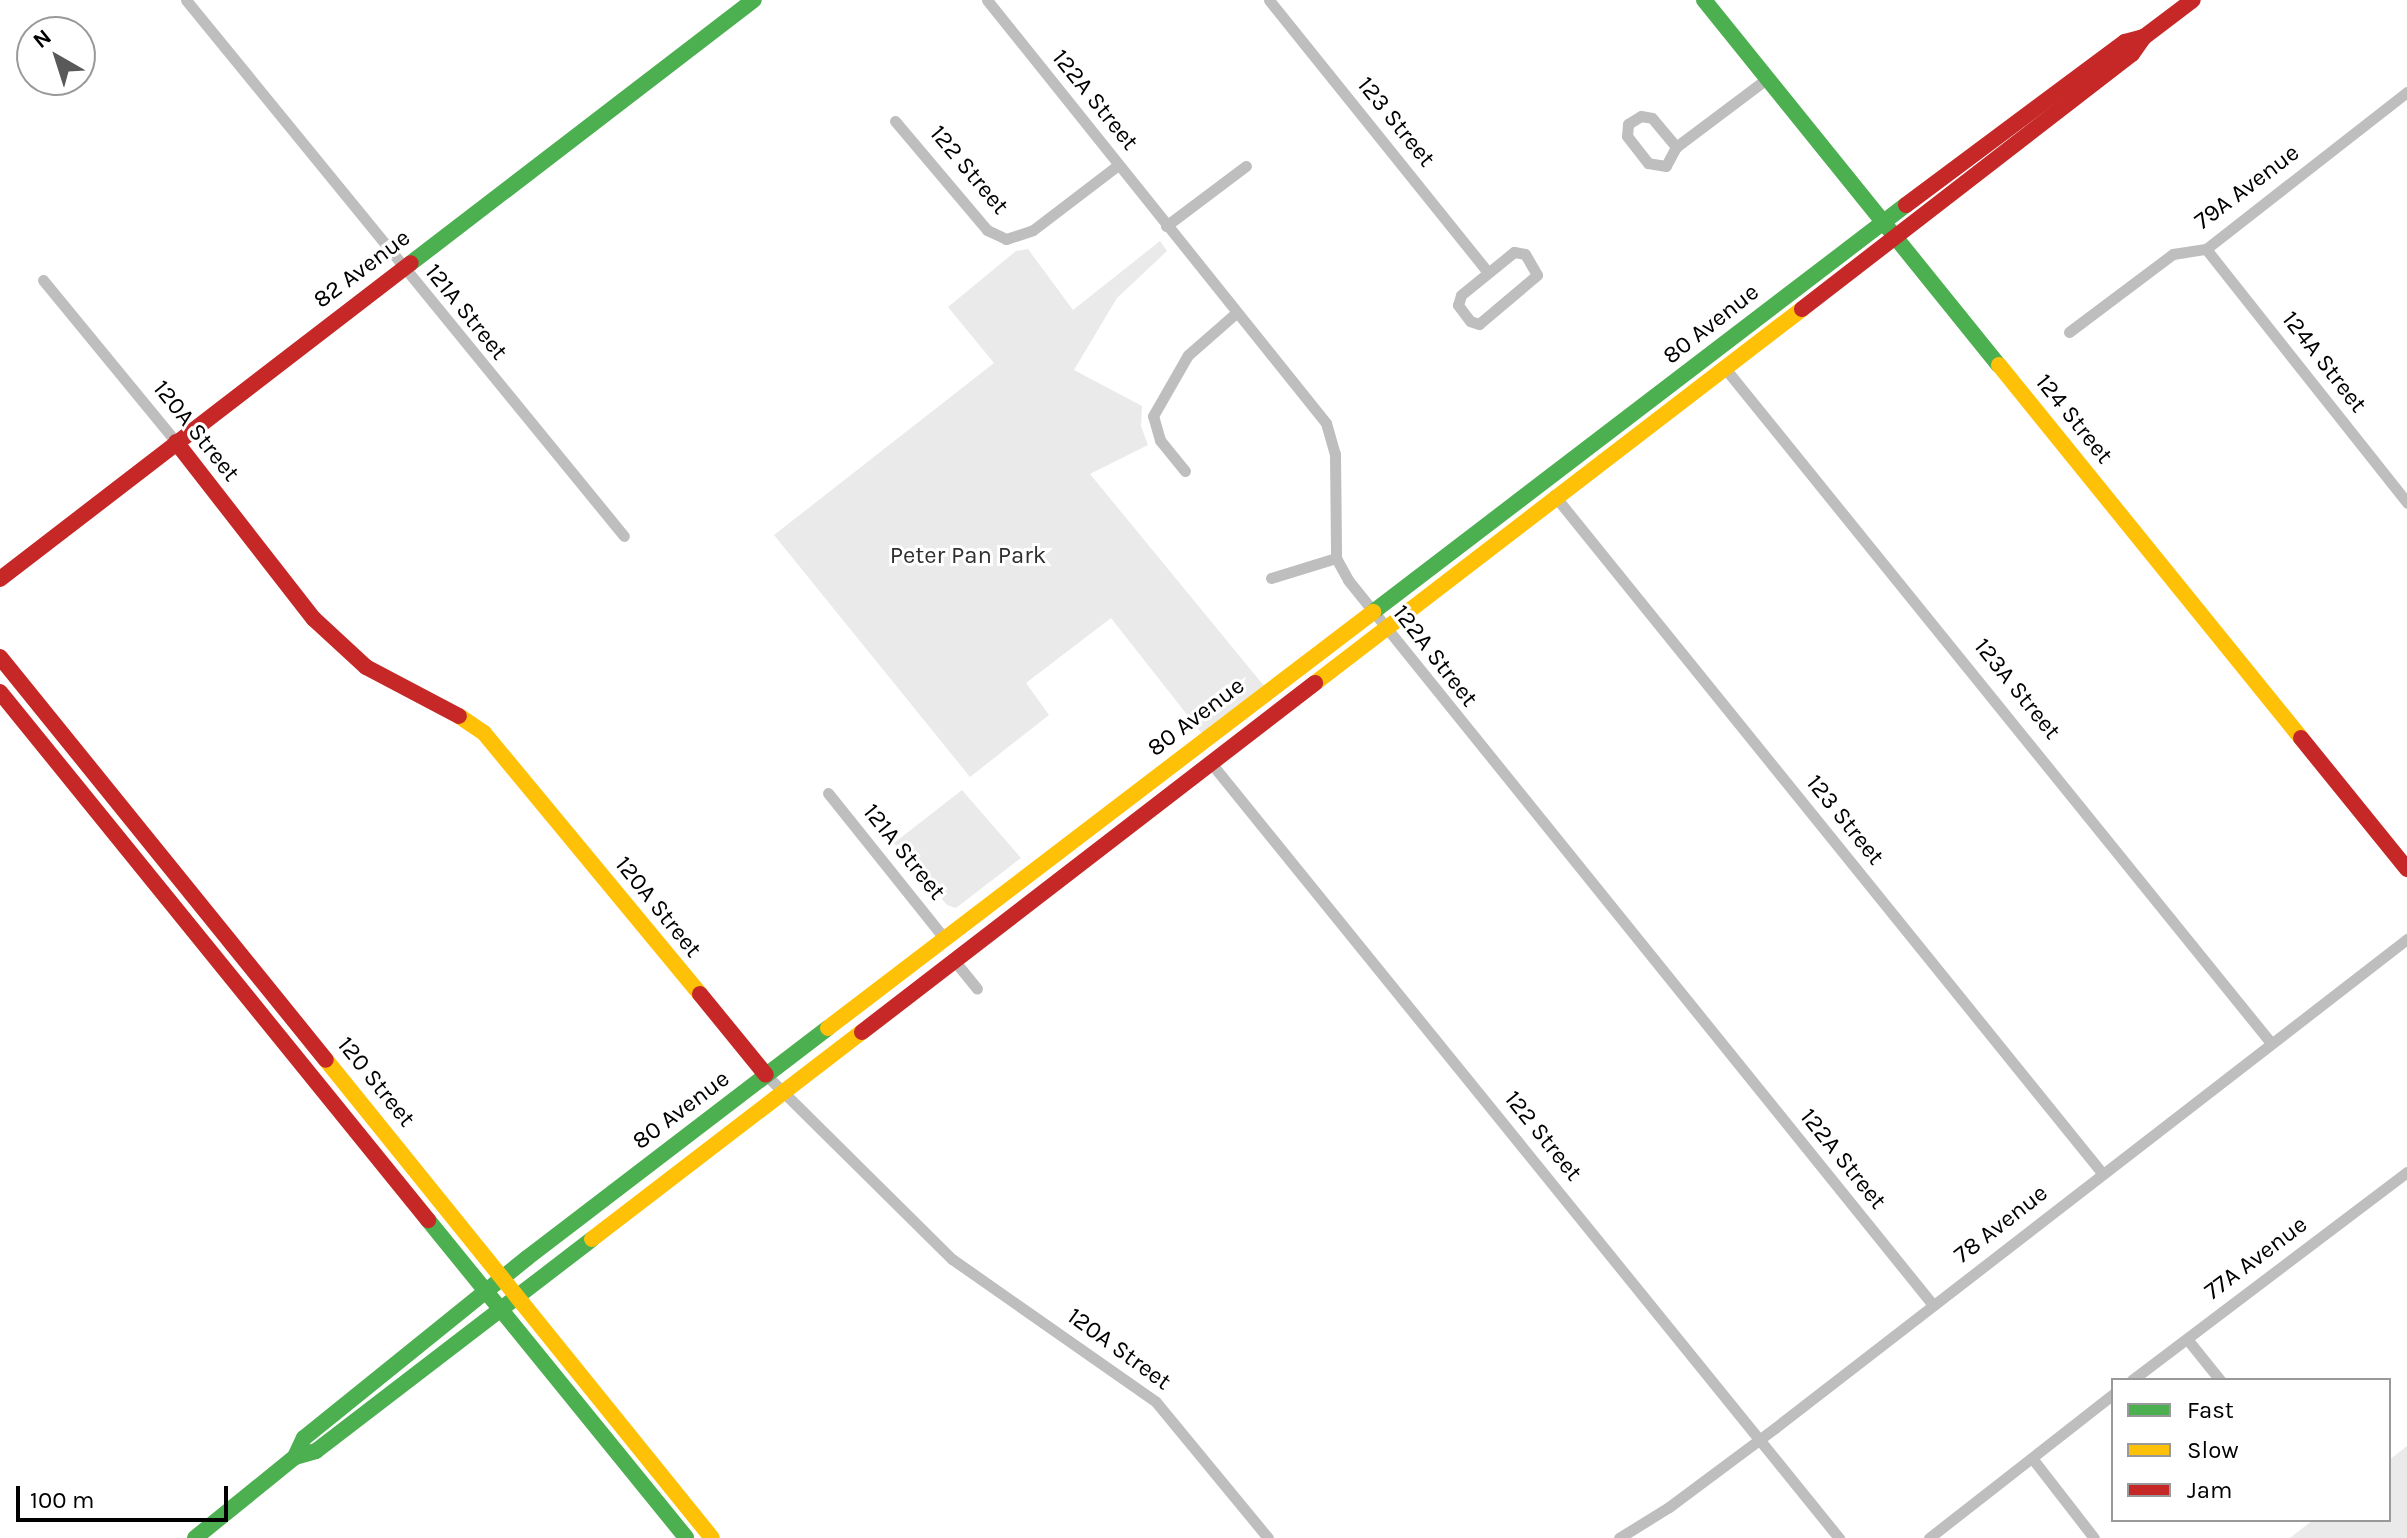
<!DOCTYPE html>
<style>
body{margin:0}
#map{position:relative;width:2407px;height:1538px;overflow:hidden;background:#fff;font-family:Karla,sans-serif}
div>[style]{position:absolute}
.green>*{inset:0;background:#eaeaea}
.street>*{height:11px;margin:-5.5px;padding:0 5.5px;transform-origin:5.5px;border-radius:5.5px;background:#bebebe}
.fast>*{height:16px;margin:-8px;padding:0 8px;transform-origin:8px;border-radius:8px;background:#4caf50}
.slow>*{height:16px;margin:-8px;padding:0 8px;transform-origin:8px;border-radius:8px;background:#ffc107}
.jam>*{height:16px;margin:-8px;padding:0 8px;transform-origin:8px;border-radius:8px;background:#c62828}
span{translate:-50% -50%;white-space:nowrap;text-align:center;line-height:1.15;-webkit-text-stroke:6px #fff;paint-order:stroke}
.street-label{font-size:24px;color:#000}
.park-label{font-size:24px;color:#303030}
.legend{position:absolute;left:2111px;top:1378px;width:280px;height:144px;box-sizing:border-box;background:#fff;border:2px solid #999;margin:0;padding:10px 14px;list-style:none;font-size:24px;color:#000}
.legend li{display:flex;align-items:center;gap:16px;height:40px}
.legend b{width:40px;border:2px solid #999}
.north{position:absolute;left:16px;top:16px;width:80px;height:80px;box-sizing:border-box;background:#fff;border:2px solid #999;border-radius:50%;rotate:321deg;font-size:22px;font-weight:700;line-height:32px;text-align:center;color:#000}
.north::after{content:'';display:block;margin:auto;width:28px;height:36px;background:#595959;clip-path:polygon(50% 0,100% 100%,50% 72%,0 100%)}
.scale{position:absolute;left:16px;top:1486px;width:212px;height:36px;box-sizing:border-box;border:4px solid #000;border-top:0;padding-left:10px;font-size:24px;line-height:28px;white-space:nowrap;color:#000;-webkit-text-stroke:6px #fff;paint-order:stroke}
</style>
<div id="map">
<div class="green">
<i style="clip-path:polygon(1160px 241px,1167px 251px,1117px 298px,1074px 370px,1142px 406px,1141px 426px,1148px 445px,1090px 474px,1265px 687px,1203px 735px,1111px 618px,1026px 683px,1049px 715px,970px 777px,774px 535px,994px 363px,948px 307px,1016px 251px,1028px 249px,1073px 310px)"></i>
<i style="clip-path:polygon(962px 790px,1021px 858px,956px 908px,947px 905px,894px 843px)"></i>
<i style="clip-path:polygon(2407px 1446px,2407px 1538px,2290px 1538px,2313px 1520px,2389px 1520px,2389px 1460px)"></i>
</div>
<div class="street">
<i style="left:186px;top:0;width:692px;rotate:50.75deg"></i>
<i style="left:987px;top:0;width:542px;rotate:51.29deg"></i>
<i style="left:1326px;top:423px;width:32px;rotate:74deg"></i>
<i style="left:1335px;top:454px;width:104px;rotate:89.4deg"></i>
<i style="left:1336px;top:558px;width:25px;rotate:61deg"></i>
<i style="left:1348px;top:580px;width:932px;rotate:51.1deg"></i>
<i style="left:1269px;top:0;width:349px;rotate:51.2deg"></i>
<i style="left:1641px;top:116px;width:11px;rotate:10deg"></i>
<i style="left:1652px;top:118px;width:38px;rotate:50deg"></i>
<i style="left:1676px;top:147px;width:21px;rotate:118deg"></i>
<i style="left:1666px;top:166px;width:18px;rotate:-171deg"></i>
<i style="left:1648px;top:163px;width:34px;rotate:-128deg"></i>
<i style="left:1627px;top:136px;width:12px;rotate:-85deg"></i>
<i style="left:1628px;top:124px;width:15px;rotate:-32deg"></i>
<i style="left:895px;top:121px;width:143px;rotate:49.8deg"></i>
<i style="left:987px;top:230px;width:21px;rotate:25deg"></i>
<i style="left:1006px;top:239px;width:28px;rotate:-18deg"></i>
<i style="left:1033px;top:230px;width:107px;rotate:-37.4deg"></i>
<i style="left:1676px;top:147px;width:115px;rotate:-36.9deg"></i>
<i style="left:1166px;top:226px;width:100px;rotate:-36.9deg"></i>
<i style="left:2206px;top:249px;width:324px;rotate:51.6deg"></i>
<i style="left:1514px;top:252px;width:11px;rotate:10deg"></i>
<i style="left:1525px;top:254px;width:24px;rotate:60deg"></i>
<i style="left:1537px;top:275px;width:76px;rotate:139.8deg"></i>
<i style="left:1479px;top:324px;width:9px;rotate:-162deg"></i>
<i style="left:1470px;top:321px;width:20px;rotate:-127deg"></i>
<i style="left:1458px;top:305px;width:10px;rotate:-73deg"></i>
<i style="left:1461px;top:295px;width:68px;rotate:-39.1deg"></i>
<i style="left:43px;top:280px;width:210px;rotate:50.6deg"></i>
<i style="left:2069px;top:332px;width:130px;rotate:-36.9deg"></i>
<i style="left:2173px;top:254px;width:33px;rotate:-9deg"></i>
<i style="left:2206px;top:249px;width:255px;rotate:-38deg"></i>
<i style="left:1724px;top:367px;width:870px;rotate:51.02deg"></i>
<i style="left:1185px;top:471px;width:40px;rotate:-129deg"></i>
<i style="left:1160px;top:440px;width:25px;rotate:-106deg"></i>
<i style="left:1153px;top:416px;width:70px;rotate:-60.2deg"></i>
<i style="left:1188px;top:355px;width:64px;rotate:-41.2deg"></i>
<i style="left:1554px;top:495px;width:872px;rotate:51.05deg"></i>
<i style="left:1271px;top:578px;width:68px;rotate:-17.1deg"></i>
<i style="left:1211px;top:763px;width:998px;rotate:50.98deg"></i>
<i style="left:828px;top:793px;width:187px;rotate:51.3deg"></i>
<i style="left:953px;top:959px;width:38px;rotate:51deg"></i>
<i style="left:766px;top:1075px;width:262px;rotate:44.7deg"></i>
<i style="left:952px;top:1259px;width:249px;rotate:35deg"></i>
<i style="left:1156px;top:1402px;width:176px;rotate:50.5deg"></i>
<i style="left:2187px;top:1339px;width:53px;rotate:51.2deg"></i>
<i style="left:2132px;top:1380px;width:345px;rotate:-37.1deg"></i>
<i style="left:2032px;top:1458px;width:101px;rotate:52.2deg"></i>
<i style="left:1619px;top:1538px;width:59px;rotate:-31.8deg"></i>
<i style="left:1669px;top:1507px;width:132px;rotate:-36.7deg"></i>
<i style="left:1775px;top:1428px;width:799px;rotate:-37.73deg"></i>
<i style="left:1929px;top:1538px;width:234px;rotate:-38deg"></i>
</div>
<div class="fast">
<i style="left:1704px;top:0;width:469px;rotate:51.1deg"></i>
<i style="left:411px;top:263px;width:432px;rotate:-37.5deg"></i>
<i style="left:1373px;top:612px;width:671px;rotate:-37.37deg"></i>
<i style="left:428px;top:1220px;width:409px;rotate:50.9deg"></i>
<i style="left:295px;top:1457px;width:21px;rotate:-65deg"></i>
<i style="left:304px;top:1438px;width:287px;rotate:-38.9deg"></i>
<i style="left:527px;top:1258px;width:379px;rotate:-37.4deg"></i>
<i style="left:195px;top:1538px;width:129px;rotate:-39deg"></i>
<i style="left:295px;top:1457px;width:22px;rotate:-16deg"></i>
<i style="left:316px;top:1451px;width:348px;rotate:-37.5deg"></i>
</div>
<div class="slow">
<i style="left:1999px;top:365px;width:480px;rotate:51deg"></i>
<i style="left:1315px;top:683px;width:614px;rotate:-37.52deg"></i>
<i style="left:459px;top:716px;width:30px;rotate:34deg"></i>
<i style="left:484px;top:733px;width:339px;rotate:50.4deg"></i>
<i style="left:828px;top:1028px;width:686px;rotate:-37.35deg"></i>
<i style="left:326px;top:1060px;width:614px;rotate:51.08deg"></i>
<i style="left:592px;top:1239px;width:340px;rotate:-37.5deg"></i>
</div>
<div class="jam">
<i style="left:1906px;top:205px;width:273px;rotate:-36.7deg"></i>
<i style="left:2125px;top:42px;width:20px;rotate:-15deg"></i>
<i style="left:2144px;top:37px;width:61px;rotate:-37.1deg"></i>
<i style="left:1802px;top:309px;width:417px;rotate:-37.7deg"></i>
<i style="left:2132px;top:54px;width:21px;rotate:-55deg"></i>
<i style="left:176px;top:442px;width:224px;rotate:52.1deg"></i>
<i style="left:314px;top:619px;width:71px;rotate:42.7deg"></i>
<i style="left:366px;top:667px;width:105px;rotate:27.8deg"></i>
<i style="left:0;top:579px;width:518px;rotate:-37.56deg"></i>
<i style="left:0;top:657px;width:518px;rotate:51.03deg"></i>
<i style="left:0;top:692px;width:680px;rotate:50.97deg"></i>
<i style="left:2301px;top:738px;width:169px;rotate:51deg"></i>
<i style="left:700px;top:994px;width:104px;rotate:50.8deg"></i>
<i style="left:862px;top:1032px;width:572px;rotate:-37.61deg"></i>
</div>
<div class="street-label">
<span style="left:1095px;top:100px;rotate:51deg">122A Street</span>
<span style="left:1396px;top:122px;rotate:51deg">123 Street</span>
<span style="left:969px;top:170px;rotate:50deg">122 Street</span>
<span style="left:2247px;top:187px;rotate:-37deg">79A Avenue</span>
<span style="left:362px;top:269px;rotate:-37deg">82 Avenue</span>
<span style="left:466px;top:312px;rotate:51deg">121A Street</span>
<span style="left:1711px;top:324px;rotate:-38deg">80 Avenue</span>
<span style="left:2324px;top:362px;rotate:52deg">124A Street</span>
<span style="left:2074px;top:419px;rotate:51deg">124 Street</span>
<span style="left:196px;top:431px;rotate:51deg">120A Street</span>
<span style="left:1435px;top:656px;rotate:52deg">122A Street</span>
<span style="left:2017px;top:689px;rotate:51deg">123A Street</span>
<span style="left:1196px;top:717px;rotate:-37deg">80 Avenue</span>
<span style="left:1845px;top:820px;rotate:51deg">123 Street</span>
<span style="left:904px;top:852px;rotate:51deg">121A Street</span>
<span style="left:658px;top:907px;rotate:51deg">120A Street</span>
<span style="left:376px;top:1082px;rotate:51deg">120 Street</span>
<span style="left:681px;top:1110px;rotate:-37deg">80 Avenue</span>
<span style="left:1543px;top:1136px;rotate:51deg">122 Street</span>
<span style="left:1843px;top:1159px;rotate:51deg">122A Street</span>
<span style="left:2001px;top:1224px;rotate:-38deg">78 Avenue</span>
<span style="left:2256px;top:1258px;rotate:-37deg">77A Avenue</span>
<span style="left:1119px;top:1349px;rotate:36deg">120A Street</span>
</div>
<div class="park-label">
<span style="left:968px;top:556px">Peter Pan Park</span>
</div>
<ul class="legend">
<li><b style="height:10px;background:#4caf50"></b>Fast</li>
<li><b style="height:10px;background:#ffc107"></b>Slow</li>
<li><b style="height:10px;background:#c62828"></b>Jam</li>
</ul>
<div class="north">N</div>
<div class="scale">100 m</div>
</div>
